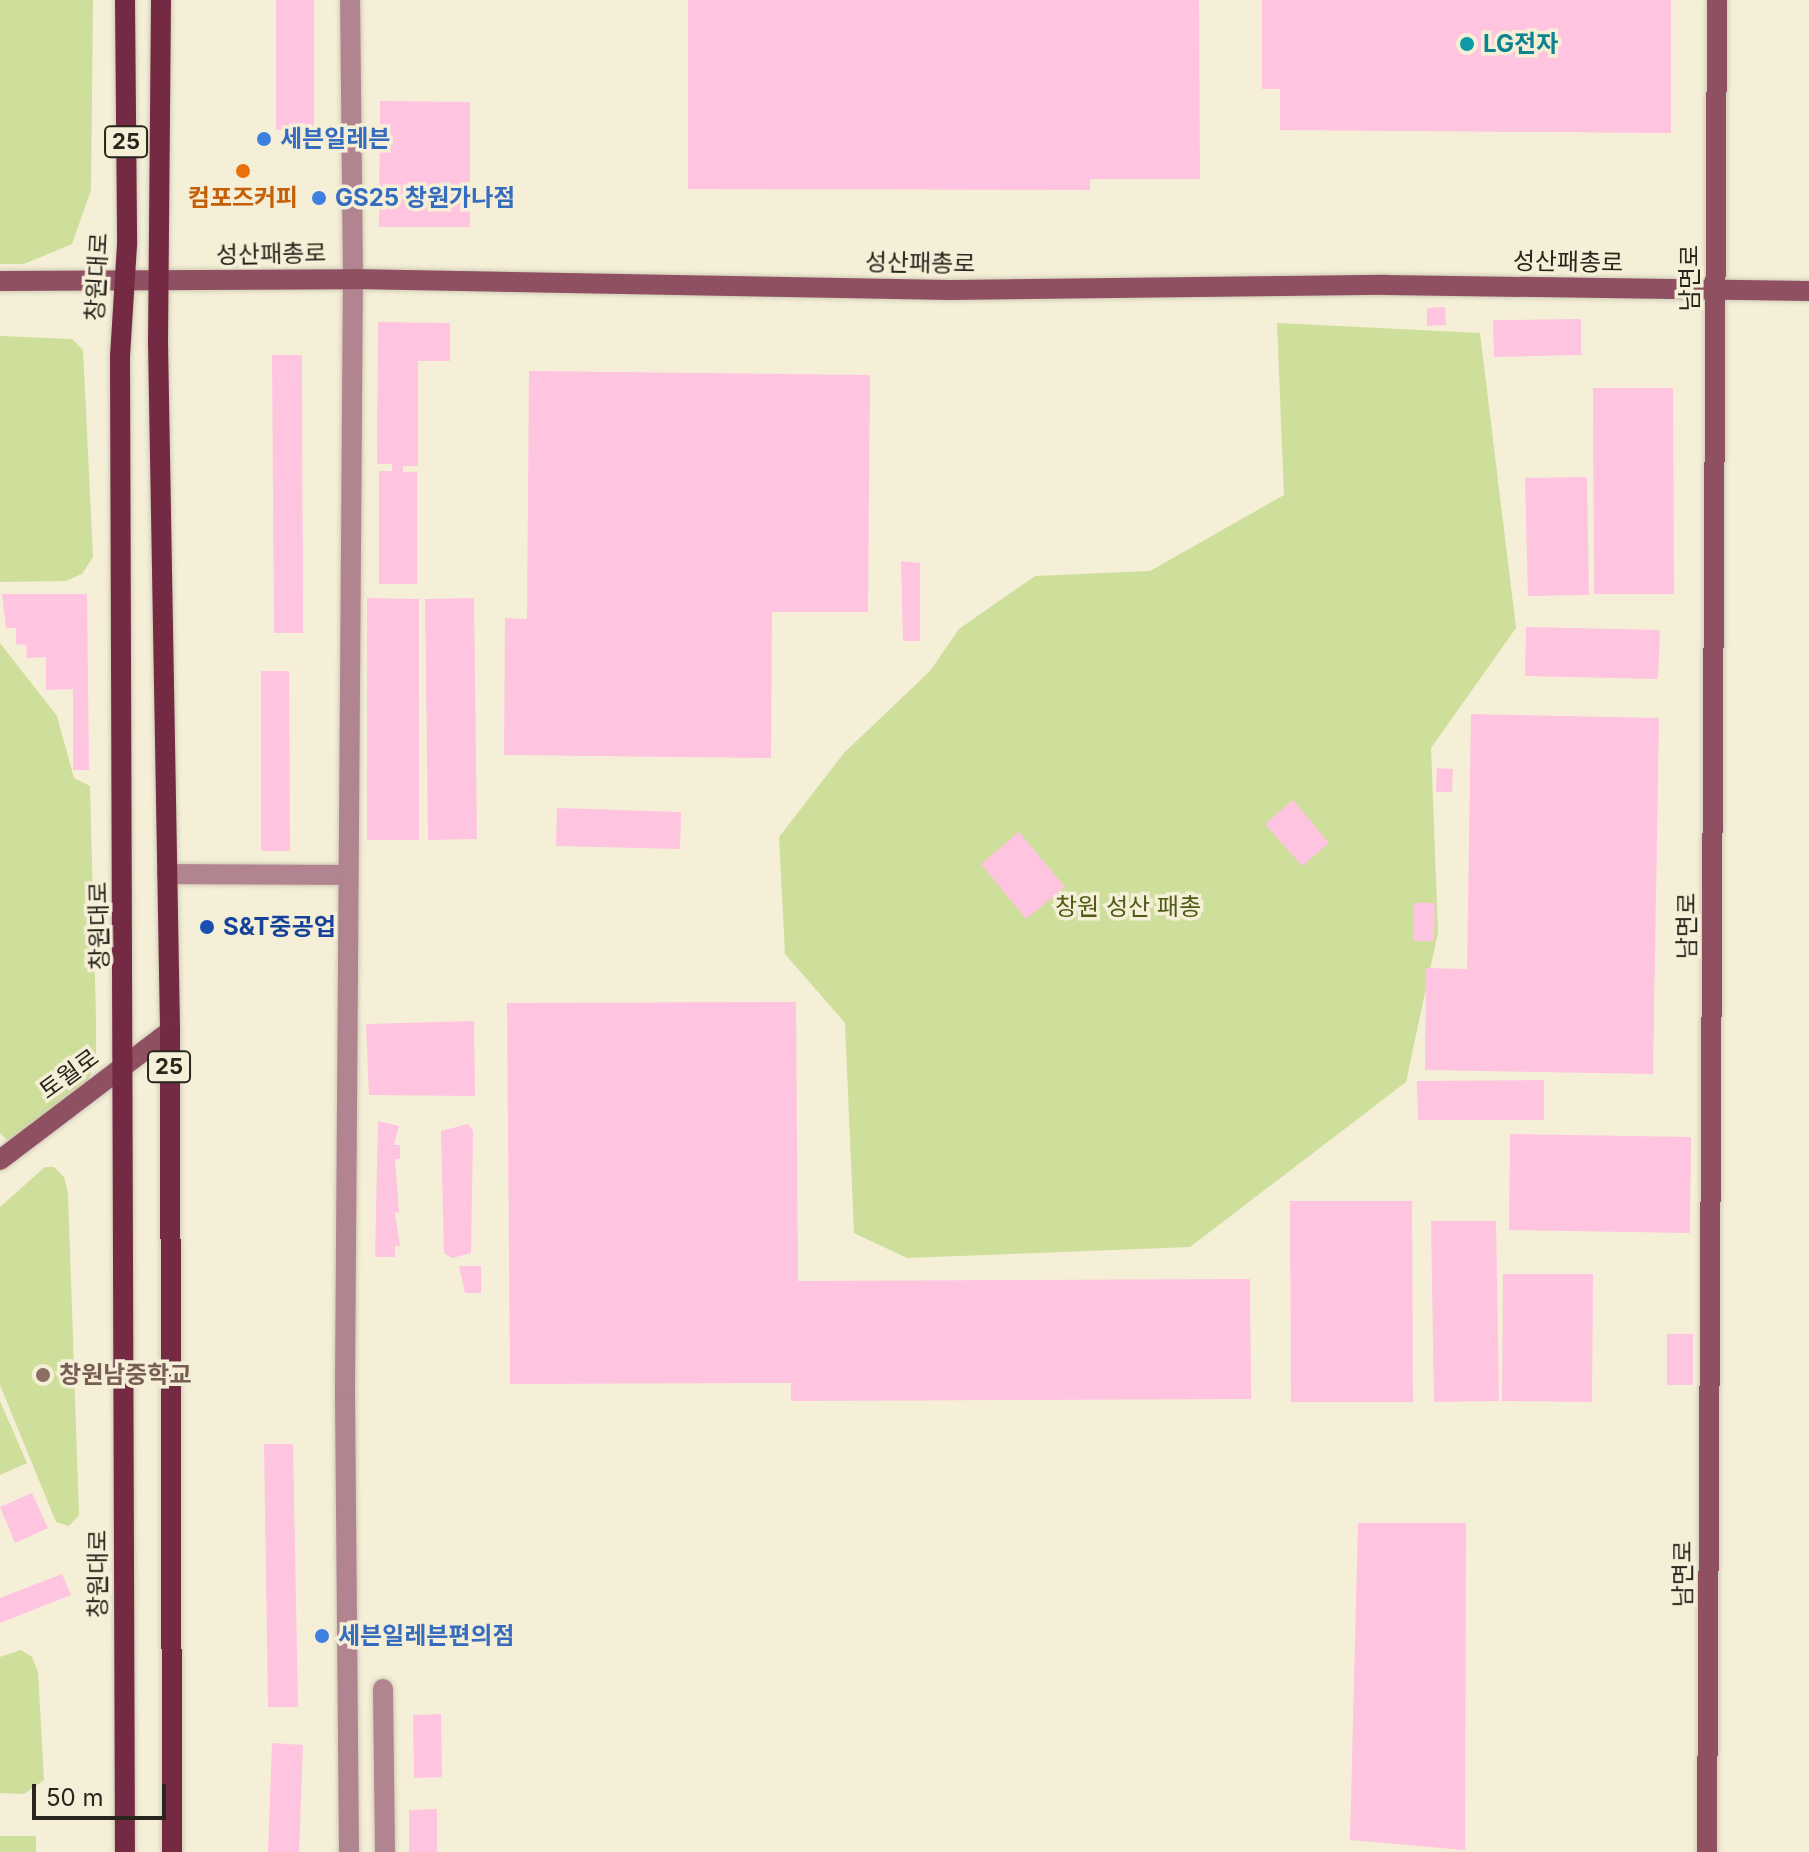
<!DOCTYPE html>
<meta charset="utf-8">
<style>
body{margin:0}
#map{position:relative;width:1809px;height:1852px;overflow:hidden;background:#f5efd8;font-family:Inter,"Noto Sans KR",sans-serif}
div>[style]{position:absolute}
.green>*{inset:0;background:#cede9b}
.building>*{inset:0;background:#ffc4e0}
.roads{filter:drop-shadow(0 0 2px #d0cbb6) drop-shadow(0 0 2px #d0cbb6)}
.street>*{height:20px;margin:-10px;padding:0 10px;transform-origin:10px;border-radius:10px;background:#b1848f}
.secondary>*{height:20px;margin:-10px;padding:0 10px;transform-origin:10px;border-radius:10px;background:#8f5062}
.primary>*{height:20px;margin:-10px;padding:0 10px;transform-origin:10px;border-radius:10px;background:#752a43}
.dots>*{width:22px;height:22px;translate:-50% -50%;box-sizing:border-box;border:4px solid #f5efd8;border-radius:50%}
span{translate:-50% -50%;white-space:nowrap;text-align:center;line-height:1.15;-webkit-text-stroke:7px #f5efd8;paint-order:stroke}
.shield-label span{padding:2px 6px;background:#f5efd8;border:2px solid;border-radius:6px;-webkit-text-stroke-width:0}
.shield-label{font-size:22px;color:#28251d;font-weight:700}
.culture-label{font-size:24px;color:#0d838f;font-weight:700}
.left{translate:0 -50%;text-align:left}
.shop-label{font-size:24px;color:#366cbe;font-weight:700}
.food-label{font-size:24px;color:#c56008;font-weight:700}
.street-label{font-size:24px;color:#28251d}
.park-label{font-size:24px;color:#4f5c15}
.transit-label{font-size:24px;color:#164399;font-weight:700}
.education-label{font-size:24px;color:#785e54;font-weight:700}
.scale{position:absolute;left:32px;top:1784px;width:134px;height:36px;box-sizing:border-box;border:4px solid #28251d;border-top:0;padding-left:10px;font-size:24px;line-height:28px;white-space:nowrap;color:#28251d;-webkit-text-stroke:6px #f5efd8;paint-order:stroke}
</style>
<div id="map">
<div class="green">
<i style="clip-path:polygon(0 0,93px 0,91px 190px,72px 244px,24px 264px,0 264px)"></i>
<i style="clip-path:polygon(1277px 323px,1480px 333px,1516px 628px,1431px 748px,1438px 932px,1406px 1082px,1190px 1247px,907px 1258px,854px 1233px,845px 1023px,785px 954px,779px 837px,844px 753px,930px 671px,959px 629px,1035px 576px,1150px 571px,1284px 495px)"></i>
<i style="clip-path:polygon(0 336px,72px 339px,83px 350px,93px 557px,82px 574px,65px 581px,0 582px)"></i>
<i style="clip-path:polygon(0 643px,57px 716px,74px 778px,90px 786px,96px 1018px,96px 1059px,87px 1084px,28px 1136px,7px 1140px,0 1133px)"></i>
<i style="clip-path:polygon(45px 1167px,54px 1167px,64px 1177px,68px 1193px,79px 1515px,69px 1526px,56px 1522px,0 1385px,0 1207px)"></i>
<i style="clip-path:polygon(0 1401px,27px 1463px,0 1475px)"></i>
<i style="clip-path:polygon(21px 1650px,32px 1657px,38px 1672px,44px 1780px,24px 1794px,0 1793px,0 1657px)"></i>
<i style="clip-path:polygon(0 1836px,36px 1836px,36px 1852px,0 1852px)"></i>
</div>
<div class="building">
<i style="clip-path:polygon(276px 0,314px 0,314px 130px,276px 130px)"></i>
<i style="clip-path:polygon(688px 0,1199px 0,1200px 179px,1090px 179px,1090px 190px,688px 189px)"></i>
<i style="clip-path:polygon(1262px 0,1671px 0,1671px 133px,1280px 130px,1280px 89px,1262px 89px)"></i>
<i style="clip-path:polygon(380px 101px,470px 102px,470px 227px,379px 227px)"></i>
<i style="clip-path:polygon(1445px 307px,1446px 325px,1427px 326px,1427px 308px)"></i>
<i style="clip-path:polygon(1581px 319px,1581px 355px,1494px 357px,1493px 320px)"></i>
<i style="clip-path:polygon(378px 322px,450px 323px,450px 361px,418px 361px,418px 466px,403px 466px,403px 472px,417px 472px,417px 584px,379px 584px,379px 471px,392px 471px,392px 464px,377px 464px)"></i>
<i style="clip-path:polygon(272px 355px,302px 355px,303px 633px,274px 633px)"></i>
<i style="clip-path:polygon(529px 371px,870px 375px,868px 612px,772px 612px,771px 758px,504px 755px,505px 618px,527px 619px)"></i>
<i style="clip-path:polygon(1593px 388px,1673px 388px,1674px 594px,1594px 594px)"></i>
<i style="clip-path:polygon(1587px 477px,1589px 595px,1528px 596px,1525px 478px)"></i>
<i style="clip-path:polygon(901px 561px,920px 563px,920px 641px,903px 641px)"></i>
<i style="clip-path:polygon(2px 594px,87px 594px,89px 770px,73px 770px,73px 689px,46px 690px,46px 657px,27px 658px,26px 645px,16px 644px,16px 628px,6px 628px)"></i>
<i style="clip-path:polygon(367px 598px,419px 599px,419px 840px,367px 840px)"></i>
<i style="clip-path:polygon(474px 598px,477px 839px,428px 840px,425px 599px)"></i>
<i style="clip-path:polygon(1526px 627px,1660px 630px,1658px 679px,1525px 676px)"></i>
<i style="clip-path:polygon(261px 671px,289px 671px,290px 851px,261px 851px)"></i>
<i style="clip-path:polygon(1471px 714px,1659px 718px,1653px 1074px,1425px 1070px,1426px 968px,1467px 969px)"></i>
<i style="clip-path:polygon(1437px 768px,1453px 769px,1452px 792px,1436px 792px)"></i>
<i style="clip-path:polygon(1293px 800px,1329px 843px,1302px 866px,1265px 824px)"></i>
<i style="clip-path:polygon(557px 808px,681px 812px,680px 849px,556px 846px)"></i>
<i style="clip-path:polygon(1019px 832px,1065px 887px,1026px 919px,981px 864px)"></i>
<i style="clip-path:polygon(1414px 903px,1435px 903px,1434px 941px,1413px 941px)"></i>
<i style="clip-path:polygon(796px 1002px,798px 1281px,1250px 1279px,1251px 1399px,791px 1401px,791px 1383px,510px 1384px,507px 1003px)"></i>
<i style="clip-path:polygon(474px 1021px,475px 1096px,369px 1095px,366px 1024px)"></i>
<i style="clip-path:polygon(1544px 1080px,1544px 1120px,1418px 1120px,1417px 1081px)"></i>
<i style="clip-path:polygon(378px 1121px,399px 1126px,394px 1145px,400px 1145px,400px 1159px,395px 1159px,399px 1213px,395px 1212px,400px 1246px,395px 1246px,395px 1257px,375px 1257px)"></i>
<i style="clip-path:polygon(468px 1124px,473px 1131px,471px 1253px,452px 1258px,444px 1253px,441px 1131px)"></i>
<i style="clip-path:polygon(1510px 1134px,1691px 1137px,1690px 1233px,1509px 1230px)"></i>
<i style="clip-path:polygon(1290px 1201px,1412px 1201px,1413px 1402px,1291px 1402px)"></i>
<i style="clip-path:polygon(1431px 1221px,1496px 1221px,1499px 1401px,1434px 1402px)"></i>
<i style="clip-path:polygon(459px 1266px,481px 1266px,481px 1293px,465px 1293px)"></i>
<i style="clip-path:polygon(1503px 1274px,1593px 1274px,1592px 1402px,1502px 1401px)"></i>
<i style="clip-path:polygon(1667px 1334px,1693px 1334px,1693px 1385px,1667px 1385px)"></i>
<i style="clip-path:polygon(264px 1444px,293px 1444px,298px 1707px,268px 1707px)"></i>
<i style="clip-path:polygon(32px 1493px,48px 1528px,15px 1543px,0 1507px)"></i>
<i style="clip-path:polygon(1358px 1523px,1466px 1523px,1465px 1850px,1350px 1840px)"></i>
<i style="clip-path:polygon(62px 1574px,71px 1595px,0 1623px,0 1598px)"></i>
<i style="clip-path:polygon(441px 1714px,442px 1777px,414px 1778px,413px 1715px)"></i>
<i style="clip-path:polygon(272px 1743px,303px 1745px,299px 1852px,268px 1852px)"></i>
<i style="clip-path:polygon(437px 1809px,437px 1852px,409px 1852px,409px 1810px)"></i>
</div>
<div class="roads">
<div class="street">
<i style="left:167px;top:874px;width:180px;rotate:0.3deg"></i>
<i style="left:383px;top:1689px;width:163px;rotate:89.3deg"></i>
<i style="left:349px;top:1852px;width:466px;rotate:-90.5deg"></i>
<i style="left:345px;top:1386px;width:1107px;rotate:-89.59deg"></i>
<i style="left:353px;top:279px;width:279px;rotate:-90.6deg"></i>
</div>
<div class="secondary">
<i style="left:0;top:281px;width:353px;rotate:-0.3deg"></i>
<i style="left:353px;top:279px;width:597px;rotate:1.06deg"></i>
<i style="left:950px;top:290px;width:436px;rotate:-0.7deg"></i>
<i style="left:1386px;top:285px;width:423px;rotate:0.8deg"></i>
<i style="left:0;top:1160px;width:213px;rotate:-37.2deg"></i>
<i style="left:1707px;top:1852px;width:1852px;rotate:-89.69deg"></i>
</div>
<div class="primary">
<i style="left:125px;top:0;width:245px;rotate:89.5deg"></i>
<i style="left:127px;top:245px;width:111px;rotate:93.6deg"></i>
<i style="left:120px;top:356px;width:1496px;rotate:89.81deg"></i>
<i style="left:161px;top:0;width:341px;rotate:90.5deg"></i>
<i style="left:158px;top:341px;width:690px;rotate:89deg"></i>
<i style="left:170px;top:1031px;width:821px;rotate:89.86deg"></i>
</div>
</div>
<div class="dots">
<i style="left:1467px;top:44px;background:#0f9aa8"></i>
<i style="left:264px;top:139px;background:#3f7fe0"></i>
<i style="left:243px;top:171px;background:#e8710a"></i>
<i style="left:319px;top:198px;background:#3f7fe0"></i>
<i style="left:207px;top:927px;background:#1a4fb4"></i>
<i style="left:43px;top:1375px;background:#8d6e63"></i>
<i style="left:322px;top:1636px;background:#3f7fe0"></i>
</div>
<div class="shield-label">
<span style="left:126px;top:142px">25</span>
<span style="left:169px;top:1067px">25</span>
</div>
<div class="culture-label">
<span class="left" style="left:1483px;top:44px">LG전자</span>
</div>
<div class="shop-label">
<span class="left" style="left:280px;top:139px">세븐일레븐</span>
<span class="left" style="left:335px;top:198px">GS25 창원가나점</span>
<span class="left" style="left:338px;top:1636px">세븐일레븐편의점</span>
</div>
<div class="food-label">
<span style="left:243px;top:198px">컴포즈커피</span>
</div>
<div class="street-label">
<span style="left:271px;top:254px;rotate:-1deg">성산패총로</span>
<span style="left:1568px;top:262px;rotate:1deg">성산패총로</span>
<span style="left:920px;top:263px;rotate:1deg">성산패총로</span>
<span style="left:97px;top:277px;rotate:-87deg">창원대로</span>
<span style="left:1690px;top:278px;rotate:-90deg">남면로</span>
<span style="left:99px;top:926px;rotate:-91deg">창원대로</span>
<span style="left:1687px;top:926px;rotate:-90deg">남면로</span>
<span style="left:69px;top:1074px;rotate:-36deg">토월로</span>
<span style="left:98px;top:1574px;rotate:-90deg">창원대로</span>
<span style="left:1683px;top:1574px;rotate:-90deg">남면로</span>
</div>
<div class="park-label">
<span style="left:1128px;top:907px">창원 성산 패총</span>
</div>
<div class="transit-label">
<span class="left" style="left:223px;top:927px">S&amp;T중공업</span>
</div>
<div class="education-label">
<span class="left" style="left:59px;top:1375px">창원남중학교</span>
</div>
<div class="scale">50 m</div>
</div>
